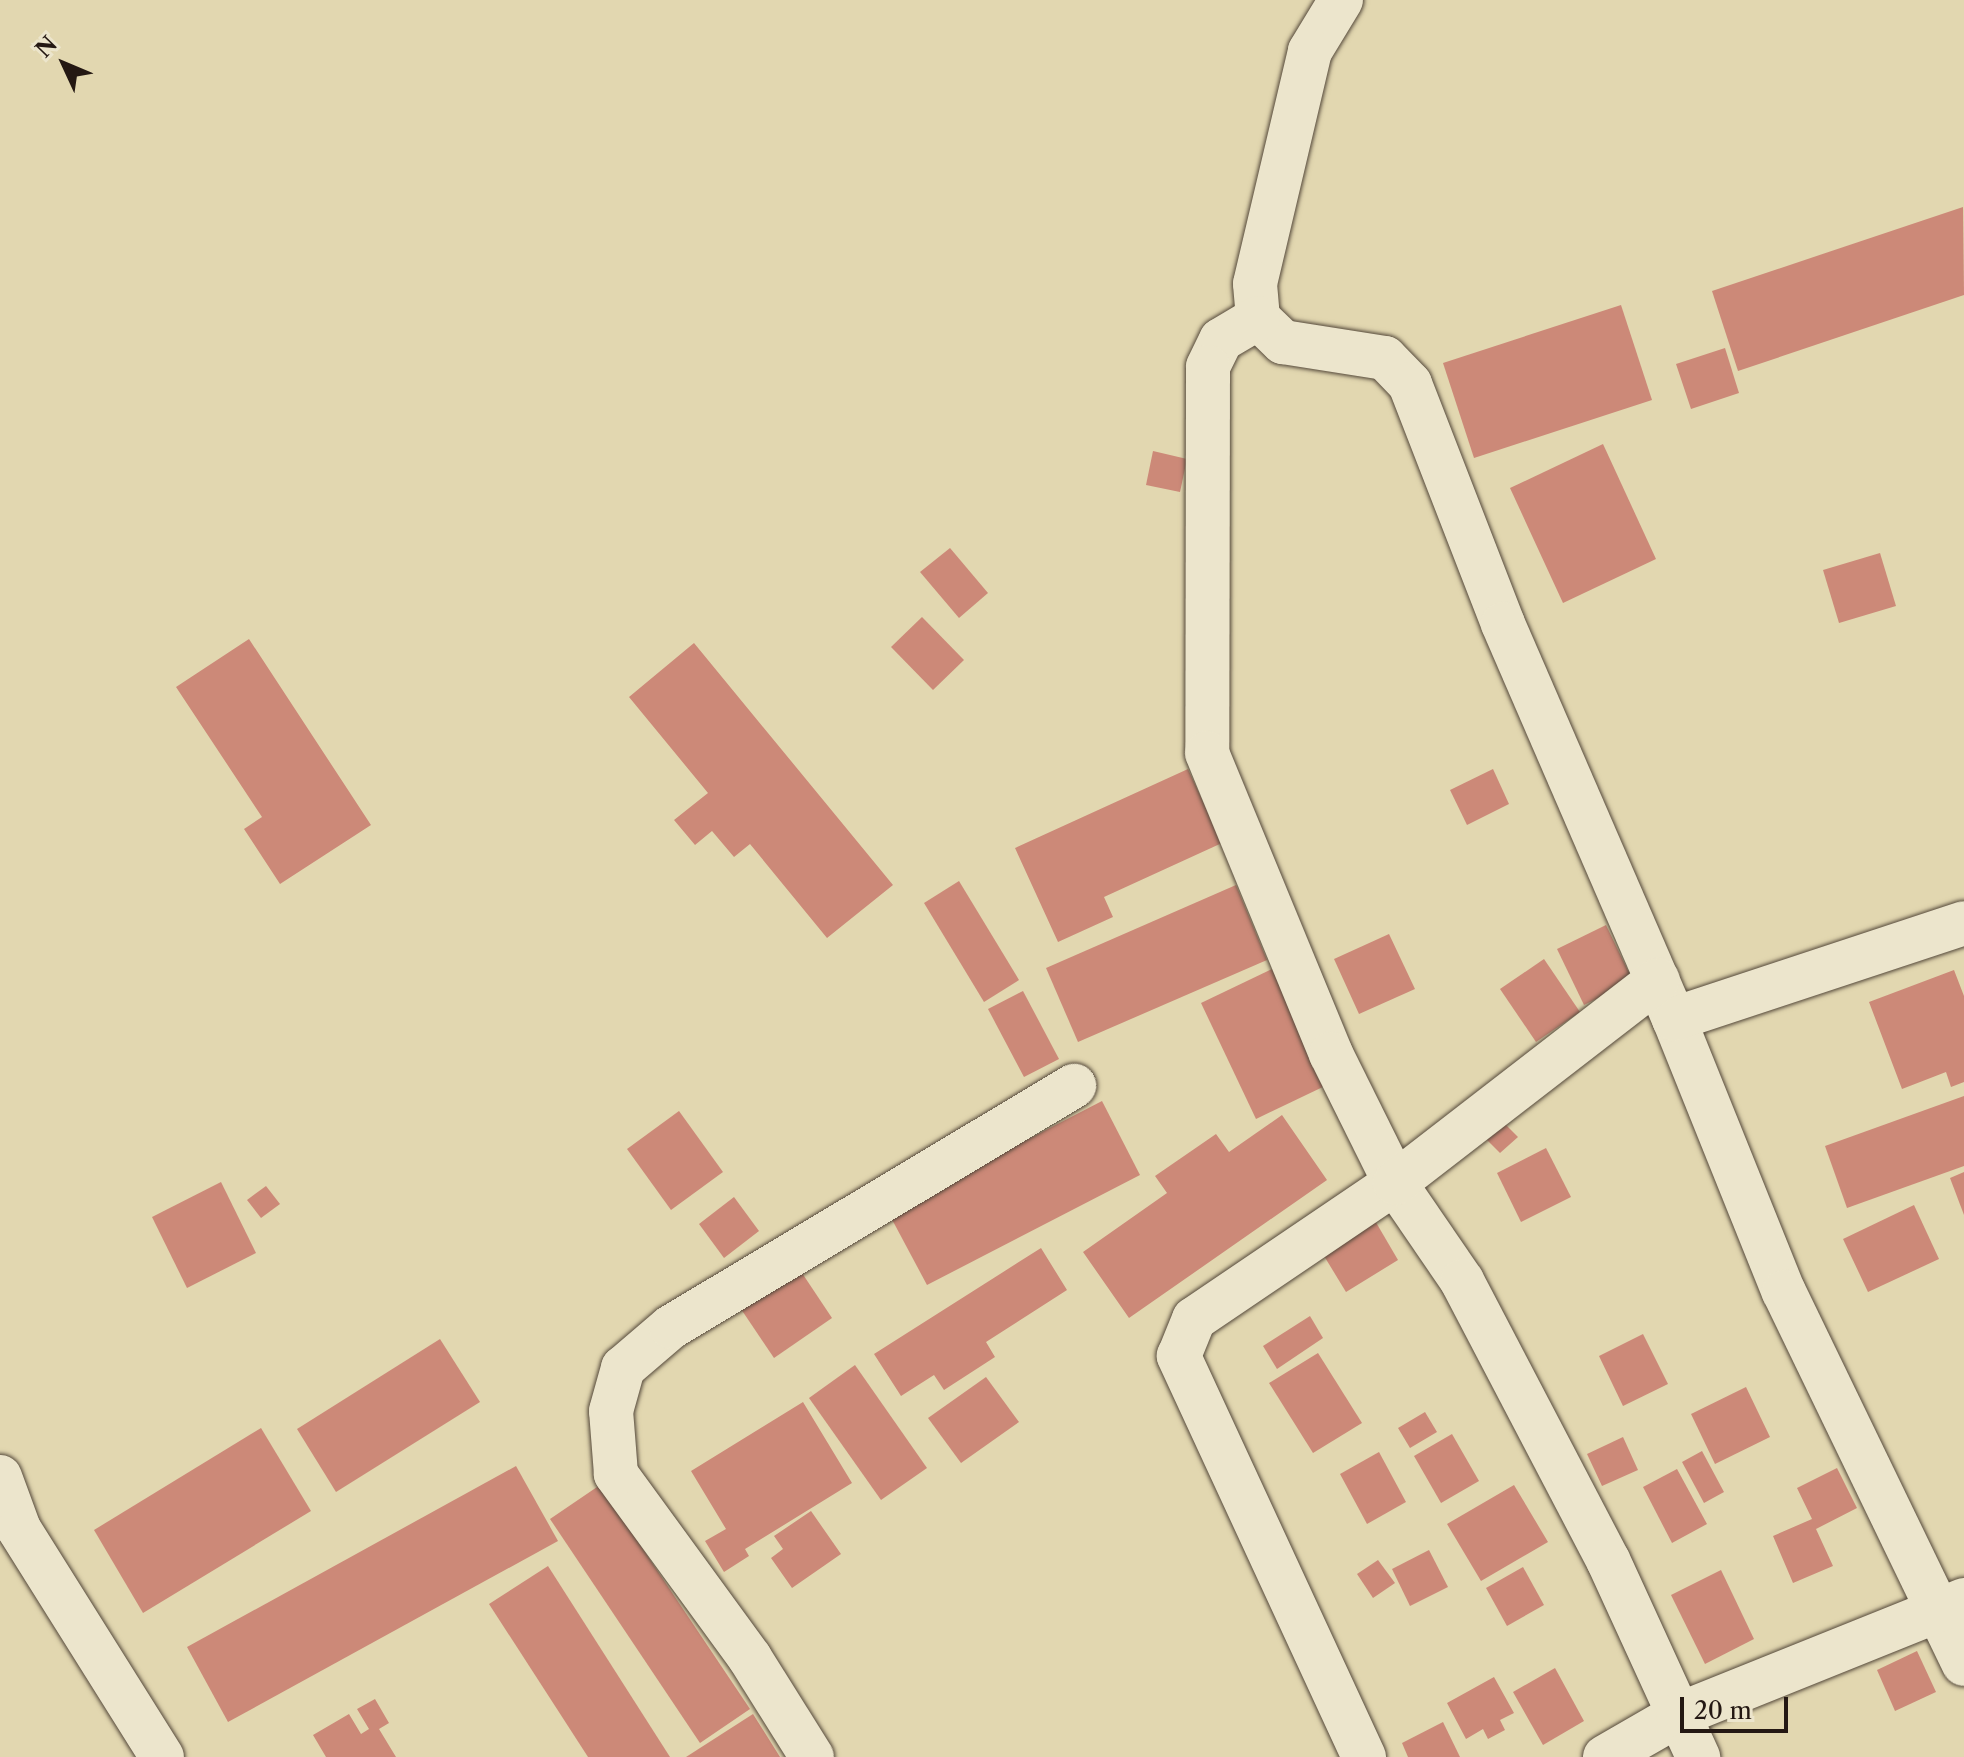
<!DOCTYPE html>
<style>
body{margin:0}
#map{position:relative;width:1964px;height:1757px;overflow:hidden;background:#e2d7b0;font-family:"Libre Caslon Text",serif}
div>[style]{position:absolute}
.building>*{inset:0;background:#cc8978}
.roads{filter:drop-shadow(0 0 2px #54483a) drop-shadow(0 0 2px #54483a)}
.minor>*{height:44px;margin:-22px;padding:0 22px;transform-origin:22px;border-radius:22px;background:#ece5cc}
span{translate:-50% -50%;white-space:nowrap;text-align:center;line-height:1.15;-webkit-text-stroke:6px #ece5cc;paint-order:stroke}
.north{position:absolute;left:24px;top:24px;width:80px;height:80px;-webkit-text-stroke:6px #ece5cc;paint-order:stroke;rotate:314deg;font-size:22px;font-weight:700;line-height:32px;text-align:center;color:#241813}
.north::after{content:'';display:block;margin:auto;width:28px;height:36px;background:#241813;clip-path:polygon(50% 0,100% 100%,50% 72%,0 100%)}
.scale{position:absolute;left:1680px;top:1697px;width:108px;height:36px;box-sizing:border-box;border:4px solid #241813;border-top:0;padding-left:10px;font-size:24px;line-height:28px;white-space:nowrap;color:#241813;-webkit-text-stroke:6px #ece5cc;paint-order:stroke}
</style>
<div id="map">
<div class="building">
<i style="clip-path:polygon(1963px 207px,1964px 295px,1738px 371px,1712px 291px)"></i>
<i style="clip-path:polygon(1621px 305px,1652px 400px,1474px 458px,1443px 363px)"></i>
<i style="clip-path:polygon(1725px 348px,1739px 393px,1691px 409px,1676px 364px)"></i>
<i style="clip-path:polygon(1603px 444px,1656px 559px,1563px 603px,1510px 488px)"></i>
<i style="clip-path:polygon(1153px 451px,1187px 459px,1180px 492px,1146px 485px)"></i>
<i style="clip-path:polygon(950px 548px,988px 593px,959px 618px,920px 572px)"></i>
<i style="clip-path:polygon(1880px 553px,1896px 606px,1839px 623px,1823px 570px)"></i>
<i style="clip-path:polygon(922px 617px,964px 660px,933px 690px,891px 647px)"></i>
<i style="clip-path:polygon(249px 639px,371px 825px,280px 884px,244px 829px,262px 817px,176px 687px)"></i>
<i style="clip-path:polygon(694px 643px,893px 885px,827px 938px,750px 844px,734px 857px,712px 831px,695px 845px,674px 820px,708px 793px,629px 697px)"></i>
<i style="clip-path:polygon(1188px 769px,1222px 843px,1104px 897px,1113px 917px,1058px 942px,1015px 848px)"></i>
<i style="clip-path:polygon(1493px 769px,1509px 804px,1467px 825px,1450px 790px)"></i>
<i style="clip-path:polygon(959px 881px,1019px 980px,984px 1002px,924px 903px)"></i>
<i style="clip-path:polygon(1236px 885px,1267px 960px,1078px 1042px,1046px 968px)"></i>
<i style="clip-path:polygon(1606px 925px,1633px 981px,1584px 1005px,1557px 949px)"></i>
<i style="clip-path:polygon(1389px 934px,1415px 989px,1359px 1014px,1334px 959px)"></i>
<i style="clip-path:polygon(1544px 959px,1580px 1012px,1536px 1042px,1500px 989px)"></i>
<i style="clip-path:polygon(1272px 969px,1327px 1085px,1256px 1119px,1201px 1003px)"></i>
<i style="clip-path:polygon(1954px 970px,1964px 996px,1964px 1082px,1951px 1087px,1946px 1072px,1902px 1089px,1869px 1002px)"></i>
<i style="clip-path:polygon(1023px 991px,1059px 1059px,1024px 1077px,988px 1009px)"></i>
<i style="clip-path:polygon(1964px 1096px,1964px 1166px,1847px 1208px,1825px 1146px)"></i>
<i style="clip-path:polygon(1102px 1101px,1140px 1175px,927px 1285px,888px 1212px)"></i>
<i style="clip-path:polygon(679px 1111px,723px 1172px,671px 1210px,627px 1149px)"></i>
<i style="clip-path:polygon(1282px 1115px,1327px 1180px,1129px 1318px,1083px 1252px,1167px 1193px,1155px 1176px,1216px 1134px,1229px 1152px)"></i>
<i style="clip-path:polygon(1505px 1124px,1518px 1137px,1500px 1153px,1487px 1140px)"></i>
<i style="clip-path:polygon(1546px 1148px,1571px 1197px,1521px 1222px,1497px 1173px)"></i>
<i style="clip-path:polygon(1964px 1172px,1964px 1215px,1950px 1178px)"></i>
<i style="clip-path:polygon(221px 1182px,256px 1253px,187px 1288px,152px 1217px)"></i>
<i style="clip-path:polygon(266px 1186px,280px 1204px,261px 1218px,247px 1200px)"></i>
<i style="clip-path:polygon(734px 1197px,759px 1231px,724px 1258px,699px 1224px)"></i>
<i style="clip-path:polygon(1914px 1205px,1939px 1259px,1868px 1292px,1843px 1239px)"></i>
<i style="clip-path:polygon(1374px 1219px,1398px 1260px,1346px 1292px,1321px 1251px)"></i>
<i style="clip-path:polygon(1041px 1248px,1067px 1290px,986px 1342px,995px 1357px,944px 1390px,934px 1375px,901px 1396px,874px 1354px)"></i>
<i style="clip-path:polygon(800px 1270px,832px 1318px,774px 1358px,741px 1309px)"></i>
<i style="clip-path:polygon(1310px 1316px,1323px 1338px,1277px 1369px,1263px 1346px)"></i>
<i style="clip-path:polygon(1643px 1334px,1668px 1384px,1623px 1406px,1599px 1356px)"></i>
<i style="clip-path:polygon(440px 1339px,480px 1402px,336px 1492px,297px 1429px)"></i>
<i style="clip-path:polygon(1318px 1353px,1362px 1423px,1313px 1453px,1269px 1383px)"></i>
<i style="clip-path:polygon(855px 1365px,927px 1468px,881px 1500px,809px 1398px)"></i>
<i style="clip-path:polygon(986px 1377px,1019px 1422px,961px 1463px,928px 1418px)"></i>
<i style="clip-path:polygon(1746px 1387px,1770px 1437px,1715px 1464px,1691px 1414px)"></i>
<i style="clip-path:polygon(803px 1402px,852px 1483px,745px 1549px,749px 1556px,724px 1572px,705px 1541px,726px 1529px,691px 1471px)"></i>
<i style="clip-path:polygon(1425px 1412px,1437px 1432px,1410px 1448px,1398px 1428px)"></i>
<i style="clip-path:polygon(261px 1428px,311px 1511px,143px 1613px,94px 1530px)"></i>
<i style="clip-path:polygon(1452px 1434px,1479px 1481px,1441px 1503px,1414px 1456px)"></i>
<i style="clip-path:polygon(1623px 1437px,1638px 1470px,1602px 1486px,1587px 1454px)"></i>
<i style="clip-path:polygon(1702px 1451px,1724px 1492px,1704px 1503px,1682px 1462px)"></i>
<i style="clip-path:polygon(1379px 1452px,1406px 1502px,1367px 1524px,1340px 1474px)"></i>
<i style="clip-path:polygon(516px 1466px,558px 1541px,228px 1722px,187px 1647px)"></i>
<i style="clip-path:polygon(1837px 1468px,1857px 1508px,1816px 1529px,1833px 1566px,1793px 1583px,1773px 1536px,1812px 1519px,1797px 1488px)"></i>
<i style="clip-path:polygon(1677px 1469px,1707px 1524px,1672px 1543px,1643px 1487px)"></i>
<i style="clip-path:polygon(600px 1485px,750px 1709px,700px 1743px,550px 1519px)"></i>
<i style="clip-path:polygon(1514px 1485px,1548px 1542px,1481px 1581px,1447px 1524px)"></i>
<i style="clip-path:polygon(811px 1511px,841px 1554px,792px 1588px,771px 1558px,783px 1549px,774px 1536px)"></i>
<i style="clip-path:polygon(1429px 1550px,1448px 1587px,1410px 1606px,1392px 1569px)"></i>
<i style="clip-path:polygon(1378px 1560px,1395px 1583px,1373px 1598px,1357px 1574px)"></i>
<i style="clip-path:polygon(548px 1566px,670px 1757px,588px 1757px,489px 1604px)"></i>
<i style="clip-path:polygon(1523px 1567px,1544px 1605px,1507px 1626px,1486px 1588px)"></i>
<i style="clip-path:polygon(1721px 1570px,1754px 1639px,1705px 1664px,1671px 1595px)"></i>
<i style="clip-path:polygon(1917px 1651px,1936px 1692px,1895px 1711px,1877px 1670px)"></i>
<i style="clip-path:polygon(1555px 1668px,1584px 1721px,1543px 1745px,1513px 1692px)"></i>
<i style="clip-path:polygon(1494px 1677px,1514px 1713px,1500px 1720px,1505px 1730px,1488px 1739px,1483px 1729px,1466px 1739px,1447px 1703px)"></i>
<i style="clip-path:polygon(375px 1699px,389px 1723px,379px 1729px,396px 1757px,326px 1757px,313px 1735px,349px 1714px,361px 1734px,369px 1729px,357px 1709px)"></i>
<i style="clip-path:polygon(753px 1714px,780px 1757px,686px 1757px)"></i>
<i style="clip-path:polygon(1443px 1722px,1460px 1757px,1408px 1757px,1402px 1743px)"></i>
</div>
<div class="roads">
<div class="minor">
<i style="left:1341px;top:0;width:60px;rotate:121.3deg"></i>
<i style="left:1310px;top:51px;width:239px;rotate:103.3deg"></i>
<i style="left:1255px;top:284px;width:34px;rotate:85deg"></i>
<i style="left:1258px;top:318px;width:35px;rotate:44deg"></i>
<i style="left:1283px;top:342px;width:103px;rotate:8.9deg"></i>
<i style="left:1385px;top:358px;width:36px;rotate:46deg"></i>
<i style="left:1410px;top:384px;width:257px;rotate:68.8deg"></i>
<i style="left:1503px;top:624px;width:430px;rotate:66.6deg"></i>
<i style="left:1674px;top:1019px;width:294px;rotate:68.1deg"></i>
<i style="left:1784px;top:1292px;width:413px;rotate:64.2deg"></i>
<i style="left:1258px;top:318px;width:43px;rotate:149.3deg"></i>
<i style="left:1221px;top:340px;width:30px;rotate:116deg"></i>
<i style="left:1208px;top:367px;width:386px;rotate:90.1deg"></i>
<i style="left:1207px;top:753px;width:326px;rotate:67.6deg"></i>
<i style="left:1331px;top:1054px;width:144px;rotate:63.6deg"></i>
<i style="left:1395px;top:1183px;width:119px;rotate:55.6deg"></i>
<i style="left:1462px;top:1281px;width:315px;rotate:62.4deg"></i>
<i style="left:1608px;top:1560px;width:217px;rotate:65.4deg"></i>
<i style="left:1674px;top:1019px;width:305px;rotate:-18.3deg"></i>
<i style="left:0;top:1477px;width:55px;rotate:69.9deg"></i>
<i style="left:19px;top:1529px;width:269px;rotate:57.9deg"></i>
<i style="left:812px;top:1757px;width:117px;rotate:-122.1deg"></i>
<i style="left:750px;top:1658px;width:228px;rotate:-126.1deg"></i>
<i style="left:616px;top:1474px;width:63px;rotate:-94.5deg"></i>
<i style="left:611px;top:1411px;width:45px;rotate:-74.4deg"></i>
<i style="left:623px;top:1368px;width:63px;rotate:-40.5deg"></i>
<i style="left:671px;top:1327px;width:470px;rotate:-30.9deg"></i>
<i style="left:1364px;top:1757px;width:442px;rotate:-114.8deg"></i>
<i style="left:1179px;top:1356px;width:40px;rotate:-68deg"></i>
<i style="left:1194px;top:1319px;width:243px;rotate:-34.1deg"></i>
<i style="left:1395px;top:1183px;width:332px;rotate:-37.7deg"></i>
<i style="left:1605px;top:1757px;width:84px;rotate:-29.9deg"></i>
<i style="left:1678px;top:1715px;width:308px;rotate:-21.9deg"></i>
</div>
</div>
<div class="north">N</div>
<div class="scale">20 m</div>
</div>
